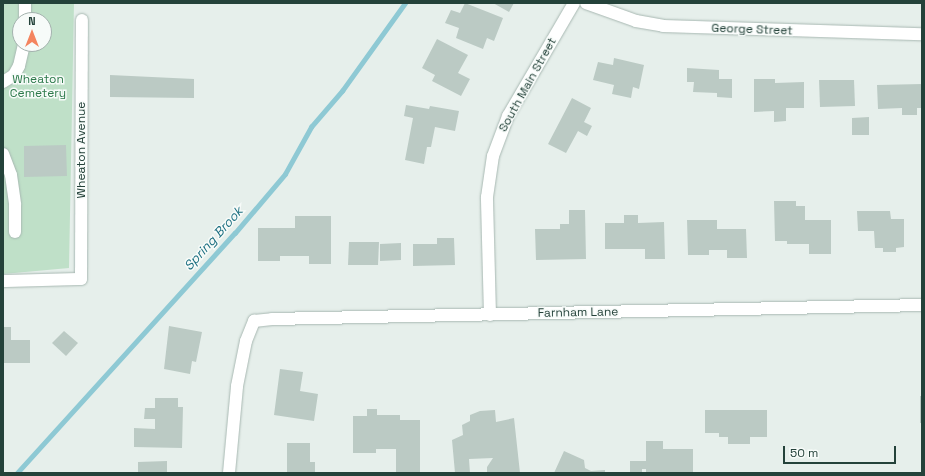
<!DOCTYPE html>
<style>
body{margin:0}
#map{position:relative;width:925px;height:476px;overflow:hidden;background:#e6efeb;font-family:"Space Grotesk",sans-serif}
div>[style]{position:absolute}
.green>*{inset:0;background:#bfe0c8}
.stream>*{height:4.5px;margin:-2.25px;padding:0 2.25px;transform-origin:2.25px;border-radius:2.25px;background:#8ec9d4}
.building>*{inset:0;background:#bbcac4}
.roads{filter:drop-shadow(0 0 1px #a8b8b2) drop-shadow(0 0 1px #a8b8b2)}
.minor>*{height:12px;margin:-6px;padding:0 6px;transform-origin:6px;border-radius:6px;background:#fff}
span{translate:-50% -50%;white-space:nowrap;text-align:center;line-height:1.15;-webkit-text-stroke:3px #f7fbf9;paint-order:stroke}
.street-label{font-size:12px;color:#24423a}
.park-label{font-size:12px;color:#2d7a4b}
.water-label{font-size:13px;color:#1c6f80;font-style:italic}
.frame{position:absolute;inset:0;border:4px solid #24423a;pointer-events:none}
.north{position:absolute;left:12px;top:12px;width:40px;height:40px;box-sizing:border-box;background:#f7fbf9;border:1px solid #a3b1ad;border-radius:50%;rotate:0deg;font-size:11px;font-weight:700;line-height:16px;text-align:center;color:#24423a}
.north::after{content:'';display:block;margin:auto;width:14px;height:18px;background:#f4845f;clip-path:polygon(50% 0,100% 100%,50% 72%,0 100%)}
.scale{position:absolute;left:783px;top:446px;width:113px;height:18px;box-sizing:border-box;border:2px solid #24423a;border-top:0;padding-left:5px;font-size:12px;line-height:14px;white-space:nowrap;color:#24423a;-webkit-text-stroke:3px #f7fbf9;paint-order:stroke}
</style>
<div id="map">
<div class="green">
<i style="clip-path:polygon(evenodd,3px 3px,74px 3px,69px 268px,3px 274px,3px 3px,20px 20px,44px 20px,44px 44px,20px 44px,20px 20px)"></i>
</div>
<div class="stream">
<i style="left:17px;top:473px;width:324px;rotate:-47.8deg"></i>
<i style="left:235px;top:233px;width:77px;rotate:-49.7deg"></i>
<i style="left:285px;top:174px;width:54px;rotate:-61deg"></i>
<i style="left:311px;top:127px;width:48px;rotate:-49.3deg"></i>
<i style="left:342px;top:91px;width:108px;rotate:-54.4deg"></i>
</div>
<div class="building">
<i style="clip-path:polygon(465px 3px,503px 18px,494px 41px,487px 38px,483px 49px,456px 38px,459px 28px,445px 23px,451px 10px,460px 13px)"></i>
<i style="clip-path:polygon(493px 3px,514px 3px,509px 12px)"></i>
<i style="clip-path:polygon(437px 39px,468px 55px,458px 73px,470px 79px,461px 96px,432px 81px,435px 75px,422px 68px)"></i>
<i style="clip-path:polygon(614px 58px,644px 65px,639px 89px,633px 87px,631px 98px,612px 94px,614px 85px,593px 80px,598px 62px,613px 65px)"></i>
<i style="clip-path:polygon(687px 68px,719px 70px,719px 79px,732px 79px,732px 98px,717px 97px,717px 93px,693px 92px,694px 82px,687px 82px)"></i>
<i style="clip-path:polygon(110px 75px,194px 79px,194px 98px,110px 97px)"></i>
<i style="clip-path:polygon(754px 79px,775px 79px,775px 83px,804px 82px,804px 108px,786px 108px,786px 121px,774px 122px,774px 111px,754px 112px)"></i>
<i style="clip-path:polygon(819px 80px,854px 80px,855px 106px,820px 107px)"></i>
<i style="clip-path:polygon(922px 84px,922px 108px,917px 108px,917px 115px,902px 115px,902px 108px,878px 109px,877px 85px)"></i>
<i style="clip-path:polygon(572px 98px,591px 108px,584px 122px,592px 126px,587px 136px,578px 131px,566px 153px,548px 144px)"></i>
<i style="clip-path:polygon(406px 105px,429px 109px,430px 106px,459px 111px,455px 131px,435px 127px,431px 147px,427px 147px,424px 164px,405px 160px,413px 118px,404px 116px)"></i>
<i style="clip-path:polygon(869px 117px,869px 135px,852px 135px,852px 118px)"></i>
<i style="clip-path:polygon(66px 145px,67px 176px,24px 177px,24px 146px)"></i>
<i style="clip-path:polygon(774px 201px,796px 201px,796px 206px,805px 206px,805px 220px,831px 220px,831px 254px,809px 254px,809px 244px,787px 244px,787px 241px,775px 241px)"></i>
<i style="clip-path:polygon(569px 210px,585px 210px,586px 259px,536px 260px,535px 229px,560px 229px,560px 224px,569px 224px)"></i>
<i style="clip-path:polygon(857px 211px,890px 211px,891px 219px,904px 219px,904px 247px,896px 248px,896px 252px,883px 252px,883px 248px,875px 248px,874px 231px,858px 231px)"></i>
<i style="clip-path:polygon(624px 215px,638px 215px,638px 223px,664px 222px,665px 259px,645px 259px,645px 249px,605px 249px,605px 223px,624px 223px)"></i>
<i style="clip-path:polygon(295px 216px,331px 216px,331px 264px,309px 264px,309px 256px,280px 256px,280px 261px,258px 261px,258px 228px,295px 228px)"></i>
<i style="clip-path:polygon(687px 220px,717px 220px,717px 229px,746px 229px,747px 258px,727px 258px,727px 250px,709px 250px,709px 255px,688px 255px)"></i>
<i style="clip-path:polygon(437px 238px,454px 238px,455px 265px,413px 266px,413px 244px,437px 244px)"></i>
<i style="clip-path:polygon(349px 242px,379px 242px,378px 265px,348px 265px)"></i>
<i style="clip-path:polygon(401px 243px,401px 260px,380px 261px,380px 244px)"></i>
<i style="clip-path:polygon(169px 326px,202px 332px,196px 362px,192px 361px,190px 374px,164px 369px)"></i>
<i style="clip-path:polygon(3px 327px,11px 327px,11px 340px,30px 340px,30px 363px,3px 363px)"></i>
<i style="clip-path:polygon(64px 331px,78px 343px,66px 356px,52px 343px)"></i>
<i style="clip-path:polygon(280px 369px,303px 372px,300px 391px,318px 394px,314px 421px,274px 415px)"></i>
<i style="clip-path:polygon(920px 396px,922px 396px,922px 423px,920px 423px)"></i>
<i style="clip-path:polygon(155px 398px,178px 398px,178px 407px,183px 407px,182px 448px,134px 447px,134px 428px,155px 429px,155px 419px,144px 419px,145px 408px,155px 408px)"></i>
<i style="clip-path:polygon(367px 409px,377px 409px,377px 415px,400px 415px,400px 420px,420px 420px,420px 473px,396px 473px,396px 449px,376px 449px,376px 453px,353px 453px,353px 416px,367px 416px)"></i>
<i style="clip-path:polygon(495px 410px,496px 422px,514px 418px,520px 473px,487px 473px,487px 467px,493px 458px,469px 459px,470px 473px,455px 473px,452px 440px,463px 435px,462px 425px,470px 421px,470px 415px,480px 411px)"></i>
<i style="clip-path:polygon(705px 410px,767px 410px,767px 437px,750px 437px,750px 444px,728px 444px,728px 437px,719px 437px,719px 433px,705px 433px)"></i>
<i style="clip-path:polygon(646px 441px,663px 441px,663px 449px,693px 449px,693px 473px,646px 473px,646px 469px,642px 469px,642px 473px,630px 473px,630px 461px,646px 461px)"></i>
<i style="clip-path:polygon(287px 443px,310px 443px,310px 462px,315px 462px,315px 473px,287px 473px)"></i>
<i style="clip-path:polygon(564px 451px,584px 460px,585px 468px,591px 471px,605px 470px,605px 473px,554px 473px)"></i>
<i style="clip-path:polygon(167px 461px,167px 473px,138px 473px,138px 462px)"></i>
</div>
<div class="roads">
<div class="minor">
<i style="left:586px;top:3px;width:53px;rotate:19.8deg"></i>
<i style="left:636px;top:21px;width:27px;rotate:10deg"></i>
<i style="left:663px;top:26px;width:259px;rotate:1.8deg"></i>
<i style="left:25px;top:20px;width:17px;rotate:-90deg"></i>
<i style="left:3px;top:82px;width:13px;rotate:-32deg"></i>
<i style="left:14px;top:75px;width:10px;rotate:-61deg"></i>
<i style="left:19px;top:66px;width:23px;rotate:-77deg"></i>
<i style="left:3px;top:154px;width:22px;rotate:69deg"></i>
<i style="left:11px;top:175px;width:30px;rotate:82deg"></i>
<i style="left:15px;top:205px;width:27px;rotate:90deg"></i>
<i style="left:3px;top:281px;width:78px;rotate:-1.5deg"></i>
<i style="left:81px;top:279px;width:259px;rotate:-89.8deg"></i>
<i style="left:490px;top:315px;width:118px;rotate:-91.5deg"></i>
<i style="left:487px;top:197px;width:41px;rotate:-81.7deg"></i>
<i style="left:493px;top:156px;width:43px;rotate:-69.4deg"></i>
<i style="left:508px;top:116px;width:131px;rotate:-59.7deg"></i>
<i style="left:229px;top:473px;width:87px;rotate:-84.7deg"></i>
<i style="left:237px;top:386px;width:46px;rotate:-78.7deg"></i>
<i style="left:246px;top:341px;width:22px;rotate:-68deg"></i>
<i style="left:254px;top:321px;width:18px;rotate:-6deg"></i>
<i style="left:272px;top:319px;width:650px;rotate:-1.23deg"></i>
</div>
</div>
<div class="street-label">
<span style="left:752px;top:30px;rotate:2deg">George Street</span>
<span style="left:528px;top:85px;rotate:-61deg">South Main Street</span>
<span style="left:82px;top:150px;rotate:-90deg">Wheaton Avenue</span>
<span style="left:578px;top:313px;rotate:-1deg">Farnham Lane</span>
</div>
<div class="park-label">
<span style="left:38px;top:87px">Wheaton<br>Cemetery</span>
</div>
<div class="water-label">
<span style="left:214px;top:239px;rotate:-48deg">Spring Brook</span>
</div>
<div class="frame"></div>
<div class="north">N</div>
<div class="scale">50 m</div>
</div>
